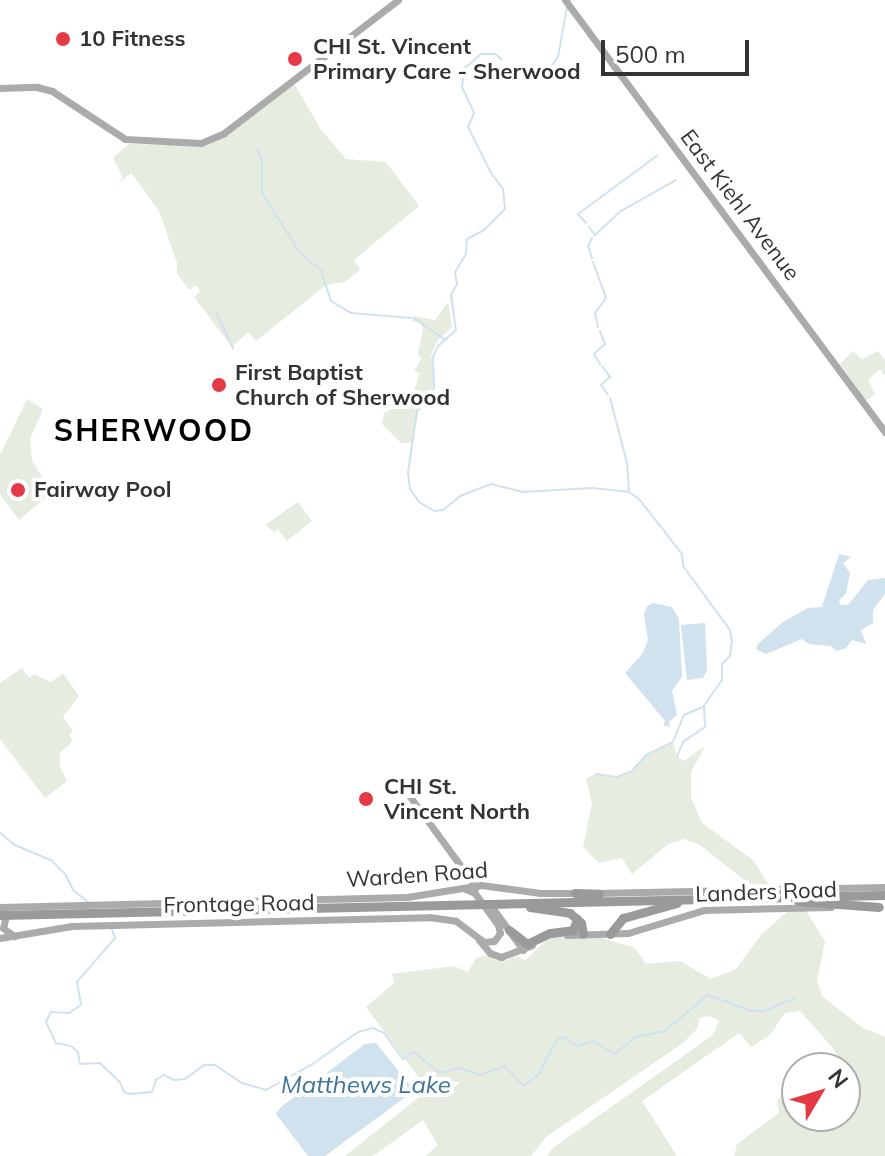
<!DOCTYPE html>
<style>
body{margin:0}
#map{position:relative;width:885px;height:1156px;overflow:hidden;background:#fff;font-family:Mulish,sans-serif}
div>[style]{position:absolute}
.green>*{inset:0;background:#e6ecdf}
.water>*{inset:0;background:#cfe2ee}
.stream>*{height:2px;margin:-1px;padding:0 1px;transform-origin:1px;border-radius:1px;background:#cfe2ee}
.major>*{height:7px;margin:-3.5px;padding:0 3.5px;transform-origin:3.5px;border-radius:3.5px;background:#ababab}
.highway>*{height:9px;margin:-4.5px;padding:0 4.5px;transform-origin:4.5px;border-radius:4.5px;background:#9a9a9a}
.dots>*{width:22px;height:22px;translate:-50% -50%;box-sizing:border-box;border:4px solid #fff;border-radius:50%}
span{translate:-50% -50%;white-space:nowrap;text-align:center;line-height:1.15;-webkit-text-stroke:8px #fff;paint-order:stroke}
.poi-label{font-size:22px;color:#333;font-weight:700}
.left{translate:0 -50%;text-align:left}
.street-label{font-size:22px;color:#333}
.water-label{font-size:24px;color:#3f7597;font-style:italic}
.district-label{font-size:30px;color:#000;font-weight:700;letter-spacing:2px}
.north{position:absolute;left:781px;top:1052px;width:80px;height:80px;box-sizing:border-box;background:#fff;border:2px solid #adadad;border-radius:50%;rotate:52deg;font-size:22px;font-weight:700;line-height:32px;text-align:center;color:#333}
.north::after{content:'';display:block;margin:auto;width:28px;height:36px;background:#e63946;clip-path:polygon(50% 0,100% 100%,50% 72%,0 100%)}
.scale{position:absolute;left:601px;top:40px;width:148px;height:36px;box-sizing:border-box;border:4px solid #333;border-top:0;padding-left:10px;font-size:24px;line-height:28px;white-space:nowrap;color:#333;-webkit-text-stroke:6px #fff;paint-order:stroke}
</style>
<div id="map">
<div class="green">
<i style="clip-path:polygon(294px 83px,320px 128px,346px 159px,386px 162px,419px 206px,354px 260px,360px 270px,345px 282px,326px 285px,256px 341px,248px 332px,232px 347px,194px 297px,200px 291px,196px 285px,189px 290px,177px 273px,177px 263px,159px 211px,144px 190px,131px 173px,114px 187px,123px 178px,113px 158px,129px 144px,206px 146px,227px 134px)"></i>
<i style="clip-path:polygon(448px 302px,452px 327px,437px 341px,431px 355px,435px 372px,431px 396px,418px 411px,413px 443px,401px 443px,382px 424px,384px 413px,411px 400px,420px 373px,414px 371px,421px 359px,418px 353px,423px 330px,421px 323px,412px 321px,412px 316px,435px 320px)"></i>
<i style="clip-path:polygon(853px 351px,862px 359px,878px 351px,885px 360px,885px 376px,880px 369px,868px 380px,875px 394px,866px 401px,840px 364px)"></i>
<i style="clip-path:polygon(27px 399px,43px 409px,30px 439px,32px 460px,51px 493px,19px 520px,0 494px,0 455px)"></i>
<i style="clip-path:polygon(298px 502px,312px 521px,287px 541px,278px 529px,274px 532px,265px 525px)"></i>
<i style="clip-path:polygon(22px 668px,29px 678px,34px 674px,51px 682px,63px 673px,79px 696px,63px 717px,73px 731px,69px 735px,73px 741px,60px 753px,60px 767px,67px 781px,45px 798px,0 739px,0 683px)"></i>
<i style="clip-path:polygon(673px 742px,677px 757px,684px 761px,705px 746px,691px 772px,691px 797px,702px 823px,753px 860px,769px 885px,748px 883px,700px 845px,684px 839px,668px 844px,632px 874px,622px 858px,599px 863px,583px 847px,592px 803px,586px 778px,596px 774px,617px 777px,632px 771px,646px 755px)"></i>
<i style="clip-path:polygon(804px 908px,825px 941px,817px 982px,823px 997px,863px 1028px,885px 1037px,885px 1156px,734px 1156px,737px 1144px,779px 1113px,777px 1100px,786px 1093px,791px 1101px,797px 1098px,797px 1116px,845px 1116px,845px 1068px,832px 1047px,800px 1011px,785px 1013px,770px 1035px,751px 1047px,739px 1033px,642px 1101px,677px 1156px,547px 1156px,553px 1148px,713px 1035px,719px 1021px,710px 1016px,700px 1018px,697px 1029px,683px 1043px,546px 1137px,531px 1156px,426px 1156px,438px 1145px,423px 1120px,373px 1156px,345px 1156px,428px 1090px,366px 1007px,394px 983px,392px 974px,454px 966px,468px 972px,476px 958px,485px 955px,502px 962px,518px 956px,525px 961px,549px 937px,589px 934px,635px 948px,646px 964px,680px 961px,711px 979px,736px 969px,762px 934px,788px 911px)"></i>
</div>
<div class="water">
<i style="clip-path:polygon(839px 554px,851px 557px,843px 563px,850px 573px,846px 593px,839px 601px,841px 605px,848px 605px,868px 580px,885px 578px,885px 594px,873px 610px,873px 623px,861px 630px,866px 644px,852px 640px,846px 648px,837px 651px,831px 646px,809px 644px,802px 639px,766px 654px,756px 649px,757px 645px,783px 622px,808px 608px,822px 607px)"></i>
<i style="clip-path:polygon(653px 603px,672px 607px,679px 619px,682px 677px,672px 691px,677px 715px,669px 722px,670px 727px,663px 725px,665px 721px,625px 673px,643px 653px,648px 640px,644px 614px,647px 606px)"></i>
<i style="clip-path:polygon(705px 623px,707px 670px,703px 678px,687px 680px,681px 625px)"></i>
<i style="clip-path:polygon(376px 1043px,410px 1085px,407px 1096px,325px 1156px,308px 1156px,276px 1114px,281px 1107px,365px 1044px)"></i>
</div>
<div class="stream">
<i style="left:570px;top:0;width:1px"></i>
<i style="left:502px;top:60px;width:9px;rotate:-139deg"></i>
<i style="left:495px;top:54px;width:14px;rotate:180deg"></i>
<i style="left:481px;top:54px;width:23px;rotate:139deg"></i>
<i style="left:464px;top:69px;width:18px;rotate:96deg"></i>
<i style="left:462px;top:87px;width:29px;rotate:65deg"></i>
<i style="left:474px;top:113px;width:15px;rotate:113deg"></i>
<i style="left:468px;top:127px;width:51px;rotate:63.4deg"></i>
<i style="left:491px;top:173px;width:20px;rotate:53deg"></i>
<i style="left:503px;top:189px;width:20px;rotate:84deg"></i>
<i style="left:505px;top:209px;width:30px;rotate:135deg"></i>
<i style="left:484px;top:230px;width:19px;rotate:152deg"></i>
<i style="left:467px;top:239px;width:15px;rotate:94deg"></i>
<i style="left:466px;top:254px;width:21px;rotate:121deg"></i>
<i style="left:455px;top:272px;width:12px;rotate:81deg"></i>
<i style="left:457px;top:284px;width:13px;rotate:119deg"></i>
<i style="left:451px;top:295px;width:35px;rotate:82deg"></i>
<i style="left:456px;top:330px;width:24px;rotate:138deg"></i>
<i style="left:438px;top:346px;width:12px;rotate:114deg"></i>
<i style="left:433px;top:357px;width:30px;rotate:88deg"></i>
<i style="left:434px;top:387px;width:9px;rotate:108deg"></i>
<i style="left:431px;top:396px;width:21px;rotate:133deg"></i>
<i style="left:417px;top:411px;width:63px;rotate:98.3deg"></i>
<i style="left:408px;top:473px;width:16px;rotate:83deg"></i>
<i style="left:410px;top:489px;width:16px;rotate:55deg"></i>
<i style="left:419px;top:502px;width:17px;rotate:31deg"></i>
<i style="left:434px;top:511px;width:9px;rotate:-6deg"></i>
<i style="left:443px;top:510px;width:22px;rotate:-39deg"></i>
<i style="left:460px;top:496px;width:33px;rotate:-21deg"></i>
<i style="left:491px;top:484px;width:33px;rotate:14deg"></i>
<i style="left:523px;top:492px;width:69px;rotate:-3.3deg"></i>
<i style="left:592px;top:488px;width:37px;rotate:6deg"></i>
<i style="left:629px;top:492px;width:12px;rotate:35deg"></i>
<i style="left:639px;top:499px;width:70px;rotate:52deg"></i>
<i style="left:682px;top:554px;width:12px;rotate:85deg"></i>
<i style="left:683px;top:566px;width:79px;rotate:53.7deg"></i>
<i style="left:730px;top:630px;width:11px;rotate:80deg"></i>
<i style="left:732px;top:641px;width:15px;rotate:98deg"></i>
<i style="left:730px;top:656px;width:11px;rotate:135deg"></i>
<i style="left:722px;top:664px;width:16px;rotate:90deg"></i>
<i style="left:722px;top:680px;width:32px;rotate:125deg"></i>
<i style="left:704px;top:706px;width:21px;rotate:87deg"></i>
<i style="left:705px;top:727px;width:27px;rotate:146deg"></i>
<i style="left:683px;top:742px;width:16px;rotate:112deg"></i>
<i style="left:531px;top:81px;width:18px;rotate:-29deg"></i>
<i style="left:547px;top:72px;width:19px;rotate:-54deg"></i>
<i style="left:558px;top:57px;width:51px;rotate:-79.8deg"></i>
<i style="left:257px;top:148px;width:13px;rotate:67deg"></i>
<i style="left:262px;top:160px;width:33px;rotate:90deg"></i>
<i style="left:262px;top:193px;width:71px;rotate:57.7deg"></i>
<i style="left:300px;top:253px;width:27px;rotate:39deg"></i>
<i style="left:321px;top:270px;width:33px;rotate:72deg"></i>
<i style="left:331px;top:301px;width:23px;rotate:31deg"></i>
<i style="left:351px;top:313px;width:60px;rotate:4.8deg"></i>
<i style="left:586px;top:223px;width:12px;rotate:-132deg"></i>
<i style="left:578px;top:214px;width:99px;rotate:-36.4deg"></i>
<i style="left:589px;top:227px;width:10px;rotate:53deg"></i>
<i style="left:595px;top:235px;width:35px;rotate:-43deg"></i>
<i style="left:621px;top:211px;width:63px;rotate:-29.4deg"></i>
<i style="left:592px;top:238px;width:9px;rotate:117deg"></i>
<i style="left:588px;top:246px;width:13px;rotate:72deg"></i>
<i style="left:593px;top:262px;width:38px;rotate:70deg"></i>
<i style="left:606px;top:298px;width:19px;rotate:126deg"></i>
<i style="left:595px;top:313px;width:14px;rotate:78deg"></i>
<i style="left:217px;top:314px;width:38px;rotate:65deg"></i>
<i style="left:414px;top:318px;width:38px;rotate:35deg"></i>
<i style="left:600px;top:331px;width:14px;rotate:69deg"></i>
<i style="left:605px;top:344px;width:15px;rotate:138deg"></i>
<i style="left:594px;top:354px;width:12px;rotate:59deg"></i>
<i style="left:602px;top:366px;width:14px;rotate:54deg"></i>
<i style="left:610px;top:377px;width:12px;rotate:138deg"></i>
<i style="left:601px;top:385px;width:12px;rotate:55deg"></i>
<i style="left:610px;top:398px;width:67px;rotate:75.3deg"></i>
<i style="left:627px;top:463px;width:28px;rotate:86deg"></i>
<i style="left:596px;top:774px;width:21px;rotate:8deg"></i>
<i style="left:617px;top:777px;width:16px;rotate:-22deg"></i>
<i style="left:632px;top:771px;width:21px;rotate:-49deg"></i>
<i style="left:646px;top:755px;width:30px;rotate:-26deg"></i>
<i style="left:673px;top:742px;width:29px;rotate:-68deg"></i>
<i style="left:684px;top:715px;width:21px;rotate:-23deg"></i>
<i style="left:0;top:833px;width:19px;rotate:39deg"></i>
<i style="left:15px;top:845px;width:39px;rotate:23deg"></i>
<i style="left:51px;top:860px;width:20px;rotate:45deg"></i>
<i style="left:65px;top:874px;width:18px;rotate:63deg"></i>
<i style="left:73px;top:890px;width:19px;rotate:39deg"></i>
<i style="left:111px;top:927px;width:12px;rotate:70deg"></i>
<i style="left:115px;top:938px;width:58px;rotate:130.8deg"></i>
<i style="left:77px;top:982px;width:23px;rotate:80deg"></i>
<i style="left:81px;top:1005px;width:14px;rotate:146deg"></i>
<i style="left:69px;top:1013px;width:18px;rotate:-177deg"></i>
<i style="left:51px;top:1012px;width:11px;rotate:117deg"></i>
<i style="left:46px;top:1022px;width:23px;rotate:65deg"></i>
<i style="left:56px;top:1043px;width:15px;rotate:11deg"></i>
<i style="left:71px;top:1046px;width:9px;rotate:41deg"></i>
<i style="left:78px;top:1052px;width:12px;rotate:81deg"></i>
<i style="left:80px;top:1064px;width:20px;rotate:-3deg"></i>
<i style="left:100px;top:1063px;width:28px;rotate:44deg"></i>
<i style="left:120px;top:1082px;width:11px;rotate:68deg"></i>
<i style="left:124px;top:1092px;width:6px;rotate:18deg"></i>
<i style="left:130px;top:1094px;width:22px;rotate:-5deg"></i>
<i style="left:152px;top:1092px;width:13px;rotate:-72deg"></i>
<i style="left:156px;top:1080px;width:9px;rotate:-32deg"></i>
<i style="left:164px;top:1075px;width:11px;rotate:27deg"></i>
<i style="left:174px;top:1080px;width:11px;rotate:-5deg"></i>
<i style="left:185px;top:1079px;width:24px;rotate:-36deg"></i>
<i style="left:204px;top:1065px;width:11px"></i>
<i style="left:215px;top:1065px;width:32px;rotate:34deg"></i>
<i style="left:242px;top:1083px;width:25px;rotate:16deg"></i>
<i style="left:266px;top:1090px;width:51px;rotate:-29.1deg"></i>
<i style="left:311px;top:1065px;width:57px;rotate:-35.1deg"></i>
<i style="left:358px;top:1032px;width:16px;rotate:-15deg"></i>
<i style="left:373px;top:1028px;width:12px;rotate:24deg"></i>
<i style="left:384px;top:1033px;width:32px;rotate:54deg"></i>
<i style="left:403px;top:1059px;width:13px;rotate:-32deg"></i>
<i style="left:414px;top:1052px;width:33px;rotate:39deg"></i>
<i style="left:440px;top:1073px;width:20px;rotate:-15deg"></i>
<i style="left:459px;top:1068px;width:22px;rotate:18deg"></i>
<i style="left:480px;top:1075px;width:27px;rotate:-20deg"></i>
<i style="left:505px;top:1066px;width:27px;rotate:48deg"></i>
<i style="left:523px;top:1086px;width:19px;rotate:-36deg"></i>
<i style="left:538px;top:1075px;width:38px;rotate:-62deg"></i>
<i style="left:556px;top:1041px;width:8px;rotate:-30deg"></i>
<i style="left:563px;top:1037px;width:17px;rotate:33deg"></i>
<i style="left:577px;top:1046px;width:17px;rotate:-17deg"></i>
<i style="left:593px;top:1041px;width:26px;rotate:31deg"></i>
<i style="left:615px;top:1054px;width:26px;rotate:-40deg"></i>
<i style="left:635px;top:1037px;width:31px;rotate:-11deg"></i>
<i style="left:665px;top:1031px;width:56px;rotate:-39.9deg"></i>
<i style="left:708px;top:995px;width:46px;rotate:20.4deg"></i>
<i style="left:751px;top:1011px;width:13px"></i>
<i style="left:764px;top:1011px;width:33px;rotate:-23deg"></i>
</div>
<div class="major">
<i style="left:565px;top:0;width:538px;rotate:53.47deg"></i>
<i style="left:0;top:88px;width:37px;rotate:-2deg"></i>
<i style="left:37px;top:87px;width:16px;rotate:15deg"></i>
<i style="left:52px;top:91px;width:87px;rotate:33.3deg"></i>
<i style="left:125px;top:139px;width:76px;rotate:3deg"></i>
<i style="left:201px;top:143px;width:25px;rotate:-23deg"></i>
<i style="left:224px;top:133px;width:219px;rotate:-37.4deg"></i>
<i style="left:400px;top:783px;width:129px;rotate:53.8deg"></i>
<i style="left:596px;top:893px;width:289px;rotate:-1.2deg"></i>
<i style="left:489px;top:903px;width:58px;rotate:54.1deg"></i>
<i style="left:0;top:907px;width:407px;rotate:-1.4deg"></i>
<i style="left:407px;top:897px;width:75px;rotate:-9.2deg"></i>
<i style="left:481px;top:885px;width:60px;rotate:7.7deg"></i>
<i style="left:540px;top:893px;width:40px"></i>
<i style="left:7px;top:911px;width:17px;rotate:103deg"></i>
<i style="left:3px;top:928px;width:14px;rotate:36deg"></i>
<i style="left:567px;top:935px;width:61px;rotate:-1.9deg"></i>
<i style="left:628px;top:933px;width:79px;rotate:-16.8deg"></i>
<i style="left:704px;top:910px;width:127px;rotate:-1.4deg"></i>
<i style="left:0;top:938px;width:73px;rotate:-9.5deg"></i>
<i style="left:72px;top:926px;width:357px;rotate:-1.4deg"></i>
<i style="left:429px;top:917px;width:27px;rotate:8deg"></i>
<i style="left:456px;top:921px;width:35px;rotate:37deg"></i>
<i style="left:484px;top:942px;width:10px;rotate:-6deg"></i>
<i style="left:494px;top:941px;width:10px;rotate:-53deg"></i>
<i style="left:500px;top:933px;width:8px;rotate:-104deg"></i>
<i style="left:498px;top:925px;width:39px;rotate:-126deg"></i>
<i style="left:475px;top:893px;width:13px;rotate:-157deg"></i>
<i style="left:479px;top:940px;width:17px;rotate:50deg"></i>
<i style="left:490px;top:953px;width:12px;rotate:20deg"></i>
<i style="left:501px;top:957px;width:33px;rotate:-21deg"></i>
</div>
<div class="highway">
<i style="left:575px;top:893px;width:24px;rotate:2deg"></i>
<i style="left:798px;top:901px;width:81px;rotate:4.2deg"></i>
<i style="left:530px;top:907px;width:40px;rotate:8.5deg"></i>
<i style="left:570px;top:913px;width:15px;rotate:42deg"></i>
<i style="left:581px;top:923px;width:11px;rotate:80deg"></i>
<i style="left:0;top:915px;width:885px;rotate:-1.29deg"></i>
<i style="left:509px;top:930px;width:23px;rotate:38deg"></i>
<i style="left:527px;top:944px;width:25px;rotate:-26deg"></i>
<i style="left:550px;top:933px;width:23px;rotate:-7deg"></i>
<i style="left:573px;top:930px;width:12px;rotate:-70deg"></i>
<i style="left:610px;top:934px;width:21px;rotate:-51deg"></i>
<i style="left:623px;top:918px;width:56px;rotate:-15.5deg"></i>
</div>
<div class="dots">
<i style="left:63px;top:39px;background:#e63946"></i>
<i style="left:295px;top:59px;background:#e63946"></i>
<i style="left:219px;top:385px;background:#e63946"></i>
<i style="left:18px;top:490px;background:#e63946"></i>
<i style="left:366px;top:799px;background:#e63946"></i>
</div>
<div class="poi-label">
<span class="left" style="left:79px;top:39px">10 Fitness</span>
<span class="left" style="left:313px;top:59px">CHI St. Vincent<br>Primary Care - Sherwood</span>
<span class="left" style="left:235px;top:385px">First Baptist<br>Church of Sherwood</span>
<span class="left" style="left:34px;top:490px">Fairway Pool</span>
<span class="left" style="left:384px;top:799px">CHI St.<br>Vincent North</span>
</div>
<div class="street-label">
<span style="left:740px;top:205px;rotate:53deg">East Kiehl Avenue</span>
<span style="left:417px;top:875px;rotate:-4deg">Warden Road</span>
<span style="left:766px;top:892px;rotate:-2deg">Landers Road</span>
<span style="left:239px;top:904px;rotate:-1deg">Frontage Road</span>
</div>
<div class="water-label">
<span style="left:366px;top:1085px">Matthews Lake</span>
</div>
<div class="district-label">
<span style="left:154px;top:430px">SHERWOOD</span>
</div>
<div class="north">N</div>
<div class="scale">500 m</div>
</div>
